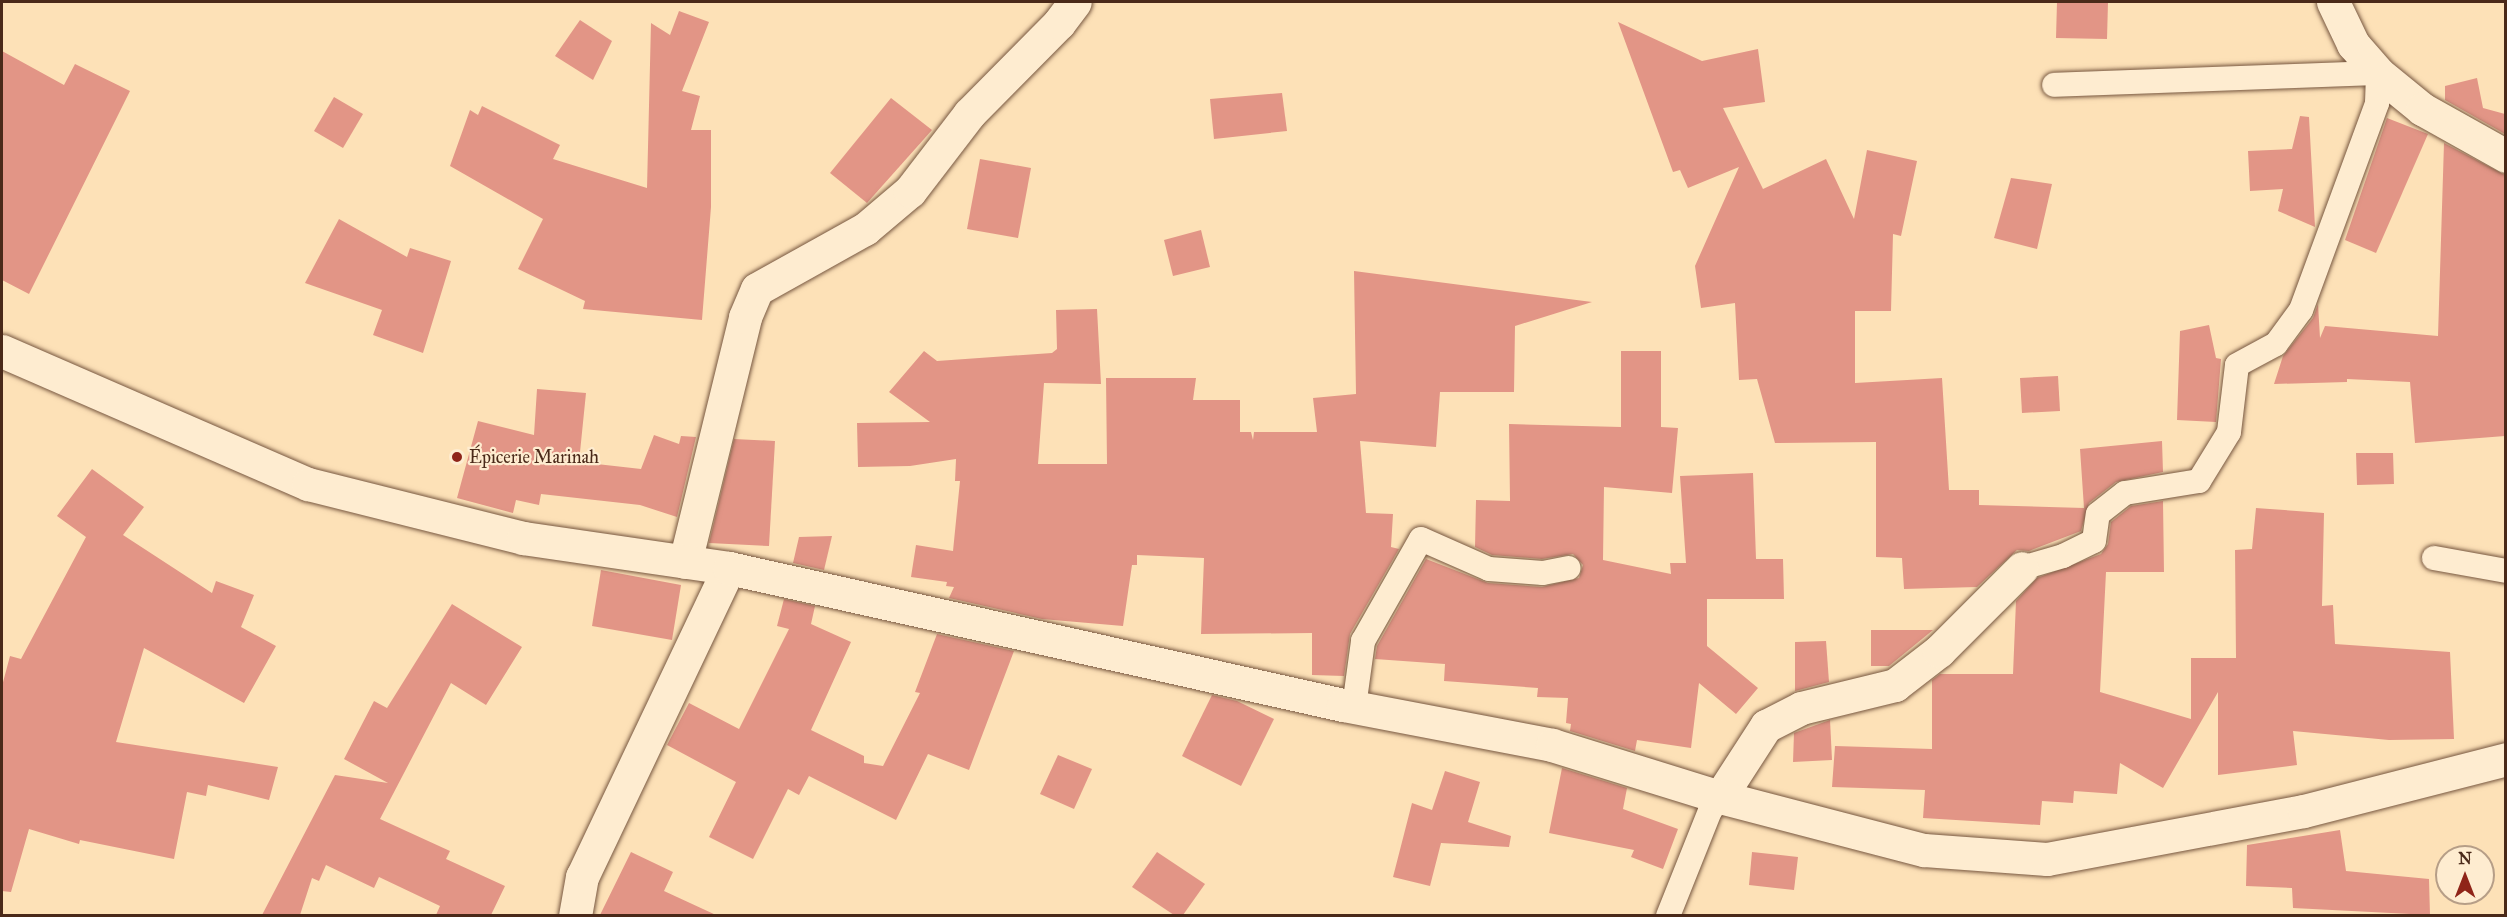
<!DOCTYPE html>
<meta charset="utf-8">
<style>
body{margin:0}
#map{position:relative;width:2507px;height:917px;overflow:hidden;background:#fde1b7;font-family:"IM FELL Great Primer",serif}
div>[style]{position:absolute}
.building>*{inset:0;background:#e29586}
.roads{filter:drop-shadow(0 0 2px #775740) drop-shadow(0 0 2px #775740)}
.service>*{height:24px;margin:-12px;padding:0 12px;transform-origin:12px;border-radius:12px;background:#feecd0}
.minor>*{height:33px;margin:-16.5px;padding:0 16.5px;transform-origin:16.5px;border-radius:16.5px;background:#feecd0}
.tertiary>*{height:33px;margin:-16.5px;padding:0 16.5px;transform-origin:16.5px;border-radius:16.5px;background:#feecd0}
.dots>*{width:16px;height:16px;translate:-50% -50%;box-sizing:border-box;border:3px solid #feecd0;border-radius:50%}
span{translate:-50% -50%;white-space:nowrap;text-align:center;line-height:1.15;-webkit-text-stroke:4.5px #feecd0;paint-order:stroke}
.poi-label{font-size:18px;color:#4a2919}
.left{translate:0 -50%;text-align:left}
.frame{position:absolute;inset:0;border:3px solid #4a2919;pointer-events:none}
.north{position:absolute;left:2435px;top:845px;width:60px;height:60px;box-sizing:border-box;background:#feecd0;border:2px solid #b69e87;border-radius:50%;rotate:0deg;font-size:16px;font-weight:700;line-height:24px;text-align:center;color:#4a2919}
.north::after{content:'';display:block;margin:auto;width:21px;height:27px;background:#8f2418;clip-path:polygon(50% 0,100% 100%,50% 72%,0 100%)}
</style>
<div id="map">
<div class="building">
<i style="clip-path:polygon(2057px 2px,2108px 2px,2107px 39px,2056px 38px)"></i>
<i style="clip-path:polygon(679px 11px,709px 22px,682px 91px,700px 96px,691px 130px,711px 130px,711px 207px,702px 320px,583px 309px,585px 301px,518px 269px,543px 219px,450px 166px,470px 110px,478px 115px,482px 106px,560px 145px,553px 159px,647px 188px,651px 23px,670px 35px)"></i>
<i style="clip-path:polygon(580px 20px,612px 41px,593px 80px,555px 56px)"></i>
<i style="clip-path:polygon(1618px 22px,1702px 61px,1758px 49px,1765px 102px,1723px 108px,1763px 189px,1826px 159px,1854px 219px,1867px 150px,1917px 161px,1901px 236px,1893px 234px,1891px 311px,1855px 311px,1855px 383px,1942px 378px,1949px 490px,1979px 490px,1979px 505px,2084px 508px,2080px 449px,2162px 441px,2163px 472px,2116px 482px,2089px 503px,2081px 531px,2029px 551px,2017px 550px,1977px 587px,1904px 589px,1902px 558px,1876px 557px,1876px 442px,1775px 443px,1757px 379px,1739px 380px,1735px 303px,1701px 308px,1695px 266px,1739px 167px,1688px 188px,1680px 170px,1673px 172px)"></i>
<i style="clip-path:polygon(2px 51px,64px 85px,75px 64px,130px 91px,29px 294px,2px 280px)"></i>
<i style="clip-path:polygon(2477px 78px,2483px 108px,2505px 114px,2505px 134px,2445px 100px,2445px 86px)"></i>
<i style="clip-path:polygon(1282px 93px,1287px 131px,1214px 139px,1210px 99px)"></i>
<i style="clip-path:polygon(334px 97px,363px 114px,343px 148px,314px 131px)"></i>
<i style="clip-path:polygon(891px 98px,932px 130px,867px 203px,830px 173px)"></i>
<i style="clip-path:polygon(2300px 116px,2309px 117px,2315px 227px,2278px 211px,2283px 189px,2250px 191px,2248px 151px,2292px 149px)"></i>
<i style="clip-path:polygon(2387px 118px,2428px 134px,2376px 253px,2345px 240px)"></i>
<i style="clip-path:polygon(2444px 143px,2505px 175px,2505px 436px,2415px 443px,2410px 382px,2347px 379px,2347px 382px,2274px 384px,2283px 356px,2313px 318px,2318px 304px,2320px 338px,2325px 326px,2438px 336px)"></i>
<i style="clip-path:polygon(980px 159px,1031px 168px,1018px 238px,967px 229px)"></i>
<i style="clip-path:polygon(2011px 178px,2052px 184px,2037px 249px,1994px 238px)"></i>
<i style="clip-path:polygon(339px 219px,407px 257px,410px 248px,451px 261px,423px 353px,373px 335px,382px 310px,305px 283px)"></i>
<i style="clip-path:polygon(1201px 230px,1210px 267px,1173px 276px,1164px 240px)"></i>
<i style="clip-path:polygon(1354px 271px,1592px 302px,1515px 326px,1514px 392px,1440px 392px,1436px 447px,1360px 441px,1366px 513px,1393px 514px,1391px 547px,1399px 549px,1350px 634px,1344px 676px,1312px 675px,1312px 633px,1201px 634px,1204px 558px,1137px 555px,1137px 565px,1132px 565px,1123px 626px,1042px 619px,949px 598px,954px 587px,946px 586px,947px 582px,911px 577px,916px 545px,953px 551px,960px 481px,955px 481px,956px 459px,910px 466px,858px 467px,857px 423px,930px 422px,889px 392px,924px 351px,937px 361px,1052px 353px,1057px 349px,1056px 310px,1097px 309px,1101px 384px,1044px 383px,1038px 464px,1107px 464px,1106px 378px,1196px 378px,1193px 400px,1240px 400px,1240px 432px,1251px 432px,1253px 440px,1254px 432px,1317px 432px,1313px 398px,1356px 394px)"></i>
<i style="clip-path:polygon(2209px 325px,2216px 358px,2221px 359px,2216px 422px,2177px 420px,2180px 331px)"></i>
<i style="clip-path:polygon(1621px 351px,1661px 351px,1661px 427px,1678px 428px,1672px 493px,1604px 487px,1603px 560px,1671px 574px,1670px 563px,1686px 563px,1680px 476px,1753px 473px,1756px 559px,1783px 559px,1784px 599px,1707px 599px,1707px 646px,1758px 688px,1736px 714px,1699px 683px,1691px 748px,1637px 740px,1635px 751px,1570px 731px,1571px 724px,1566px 723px,1568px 698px,1537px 697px,1538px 688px,1444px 681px,1445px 664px,1375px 659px,1377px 646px,1426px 559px,1488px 583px,1542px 587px,1579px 578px,1583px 565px,1573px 554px,1542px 559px,1492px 555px,1475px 547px,1476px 500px,1510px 501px,1509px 424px,1621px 427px)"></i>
<i style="clip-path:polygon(2058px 376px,2060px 411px,2022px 413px,2020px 378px)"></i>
<i style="clip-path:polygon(537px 389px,586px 393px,579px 462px,641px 469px,654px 435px,679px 444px,681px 436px,696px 437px,677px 517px,640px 505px,541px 494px,539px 505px,516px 500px,513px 513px,457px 498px,478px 421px,534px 435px)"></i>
<i style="clip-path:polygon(734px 439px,775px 441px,769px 546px,709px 543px)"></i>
<i style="clip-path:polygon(2356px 453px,2393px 453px,2394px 484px,2357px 485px)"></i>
<i style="clip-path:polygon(92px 469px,144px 507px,123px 535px,212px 593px,216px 581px,254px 595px,241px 627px,276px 646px,244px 703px,144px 648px,116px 742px,278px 767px,269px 800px,208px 785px,206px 796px,187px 792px,174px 859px,80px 840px,79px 844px,29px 829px,11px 892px,2px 891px,2px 686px,10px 656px,21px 659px,86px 537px,57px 516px)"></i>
<i style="clip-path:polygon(2163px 501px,2164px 572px,2106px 572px,2100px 692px,2191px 719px,2191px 658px,2236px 658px,2235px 550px,2252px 549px,2256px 508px,2324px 513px,2322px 606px,2333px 605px,2335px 644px,2450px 652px,2454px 739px,2389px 740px,2293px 731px,2297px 765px,2218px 775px,2218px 692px,2163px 788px,2120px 763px,2117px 794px,2074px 791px,2073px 803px,2042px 801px,2040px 825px,1923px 818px,1925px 790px,1832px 787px,1835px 746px,1932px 749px,1932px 680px,1940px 674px,2013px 674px,2016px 601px,2037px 578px,2101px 554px,2108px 544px,2111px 522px,2131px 506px)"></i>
<i style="clip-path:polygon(832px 536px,824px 570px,793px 563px,799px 537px)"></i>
<i style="clip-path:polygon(601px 570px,681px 585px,672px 640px,592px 626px)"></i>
<i style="clip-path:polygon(784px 599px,815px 606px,811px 624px,851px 642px,811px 730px,864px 756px,864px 763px,883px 766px,920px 693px,915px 692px,937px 634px,1014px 651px,969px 770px,928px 754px,896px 820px,809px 776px,799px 795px,788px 789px,753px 859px,709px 837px,736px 782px,667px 745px,689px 703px,739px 729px,789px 629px,777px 626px)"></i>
<i style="clip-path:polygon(452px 604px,522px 647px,486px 705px,451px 683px,380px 819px,450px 851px,446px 859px,505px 886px,491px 915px,436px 915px,440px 906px,379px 877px,374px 888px,326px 865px,319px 881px,312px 878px,300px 915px,262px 915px,335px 775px,388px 783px,344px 759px,374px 701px,387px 708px)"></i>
<i style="clip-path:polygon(1871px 630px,1933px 630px,1889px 666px,1871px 666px)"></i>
<i style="clip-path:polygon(1826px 641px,1829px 682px,1795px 691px,1795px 642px)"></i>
<i style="clip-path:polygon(1212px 695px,1237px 701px,1274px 719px,1241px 786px,1182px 756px)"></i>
<i style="clip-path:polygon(1830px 720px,1832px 760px,1793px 762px,1794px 733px)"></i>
<i style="clip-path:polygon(1058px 755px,1092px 769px,1074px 809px,1040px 794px)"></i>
<i style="clip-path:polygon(1562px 768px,1627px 788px,1623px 809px,1678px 829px,1663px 869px,1631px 857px,1634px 850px,1549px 833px)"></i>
<i style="clip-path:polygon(1445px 771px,1480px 782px,1468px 822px,1511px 836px,1509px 847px,1441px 843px,1430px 886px,1393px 877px,1412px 803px,1432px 810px)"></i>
<i style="clip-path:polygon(2340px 830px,2346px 871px,2429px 879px,2430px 915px,2293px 908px,2292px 888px,2246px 886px,2247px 845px)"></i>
<i style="clip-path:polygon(631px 852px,673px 872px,664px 891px,716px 915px,600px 915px)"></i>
<i style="clip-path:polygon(1157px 852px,1205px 884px,1183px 915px,1174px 915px,1132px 887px)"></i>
<i style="clip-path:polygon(1752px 852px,1798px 857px,1794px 890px,1749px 885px)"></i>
</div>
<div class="roads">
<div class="service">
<i style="left:2434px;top:558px;width:73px;rotate:10.2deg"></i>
<i style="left:2022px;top:568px;width:43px;rotate:-16.3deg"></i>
<i style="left:2063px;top:556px;width:34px;rotate:-26deg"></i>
<i style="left:2094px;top:541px;width:27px;rotate:-82deg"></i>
<i style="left:2098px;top:514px;width:34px;rotate:-38deg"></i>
<i style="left:2125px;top:493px;width:75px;rotate:-9.2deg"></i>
<i style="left:2199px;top:481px;width:57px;rotate:-58.5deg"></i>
<i style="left:2229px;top:432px;width:67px;rotate:-83.2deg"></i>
<i style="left:2237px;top:365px;width:44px;rotate:-28.3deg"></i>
<i style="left:2276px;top:344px;width:42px;rotate:-53.7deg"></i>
<i style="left:2301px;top:310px;width:221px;rotate:-69.8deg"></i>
<i style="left:2377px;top:103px;width:30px;rotate:-88deg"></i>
<i style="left:2378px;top:73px;width:324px;rotate:177.9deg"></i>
<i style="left:1354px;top:707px;width:67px;rotate:-82.2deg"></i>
<i style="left:1363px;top:641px;width:117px;rotate:-60.4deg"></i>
<i style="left:1421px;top:539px;width:74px;rotate:23.8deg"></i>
<i style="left:1489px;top:569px;width:54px;rotate:4.2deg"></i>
<i style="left:1543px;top:573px;width:26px;rotate:-11deg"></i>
<i style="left:1668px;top:916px;width:113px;rotate:-68.2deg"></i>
<i style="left:1710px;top:811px;width:17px;rotate:-54deg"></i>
</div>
<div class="minor">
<i style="left:2333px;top:2px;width:47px;rotate:64.5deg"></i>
<i style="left:2353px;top:44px;width:38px;rotate:49deg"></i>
<i style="left:2378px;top:73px;width:57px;rotate:39.3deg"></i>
<i style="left:2422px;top:109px;width:96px;rotate:29.2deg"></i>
<i style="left:685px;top:562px;width:252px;rotate:-76.2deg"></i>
<i style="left:745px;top:317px;width:30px;rotate:-67deg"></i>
<i style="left:757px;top:289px;width:124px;rotate:-29.1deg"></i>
<i style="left:865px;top:229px;width:59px;rotate:-40.2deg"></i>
<i style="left:910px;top:191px;width:97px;rotate:-52.5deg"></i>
<i style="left:969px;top:114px;width:128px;rotate:-45.3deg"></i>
<i style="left:1059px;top:23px;width:26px;rotate:-53deg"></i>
<i style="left:1720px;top:797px;width:85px;rotate:-57.1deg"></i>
<i style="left:1766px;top:726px;width:39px;rotate:-27deg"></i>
<i style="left:1801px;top:708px;width:97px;rotate:-13.7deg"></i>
<i style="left:1895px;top:685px;width:56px;rotate:-37.7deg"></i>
<i style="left:1939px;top:651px;width:117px;rotate:-45deg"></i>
<i style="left:575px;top:916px;width:40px;rotate:-80deg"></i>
<i style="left:582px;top:877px;width:342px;rotate:-64.6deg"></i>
</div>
<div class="tertiary">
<i style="left:2px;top:351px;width:334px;rotate:23.5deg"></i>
<i style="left:308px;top:484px;width:222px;rotate:14.1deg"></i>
<i style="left:523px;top:538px;width:208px;rotate:8.3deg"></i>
<i style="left:729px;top:568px;width:629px;rotate:12.58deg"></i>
<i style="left:1343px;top:705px;width:213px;rotate:10.8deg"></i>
<i style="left:1552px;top:745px;width:176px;rotate:17.2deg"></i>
<i style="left:1720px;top:797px;width:211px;rotate:14.6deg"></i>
<i style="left:1924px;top:850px;width:123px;rotate:4.2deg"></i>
<i style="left:2047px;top:859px;width:261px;rotate:-10.6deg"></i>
<i style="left:2304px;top:811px;width:209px;rotate:-14.4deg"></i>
</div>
</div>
<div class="dots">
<i style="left:457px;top:457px;background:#8f2418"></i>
</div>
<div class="poi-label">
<span class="left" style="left:469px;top:457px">Épicerie Marinah</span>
</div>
<div class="frame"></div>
<div class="north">N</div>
</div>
